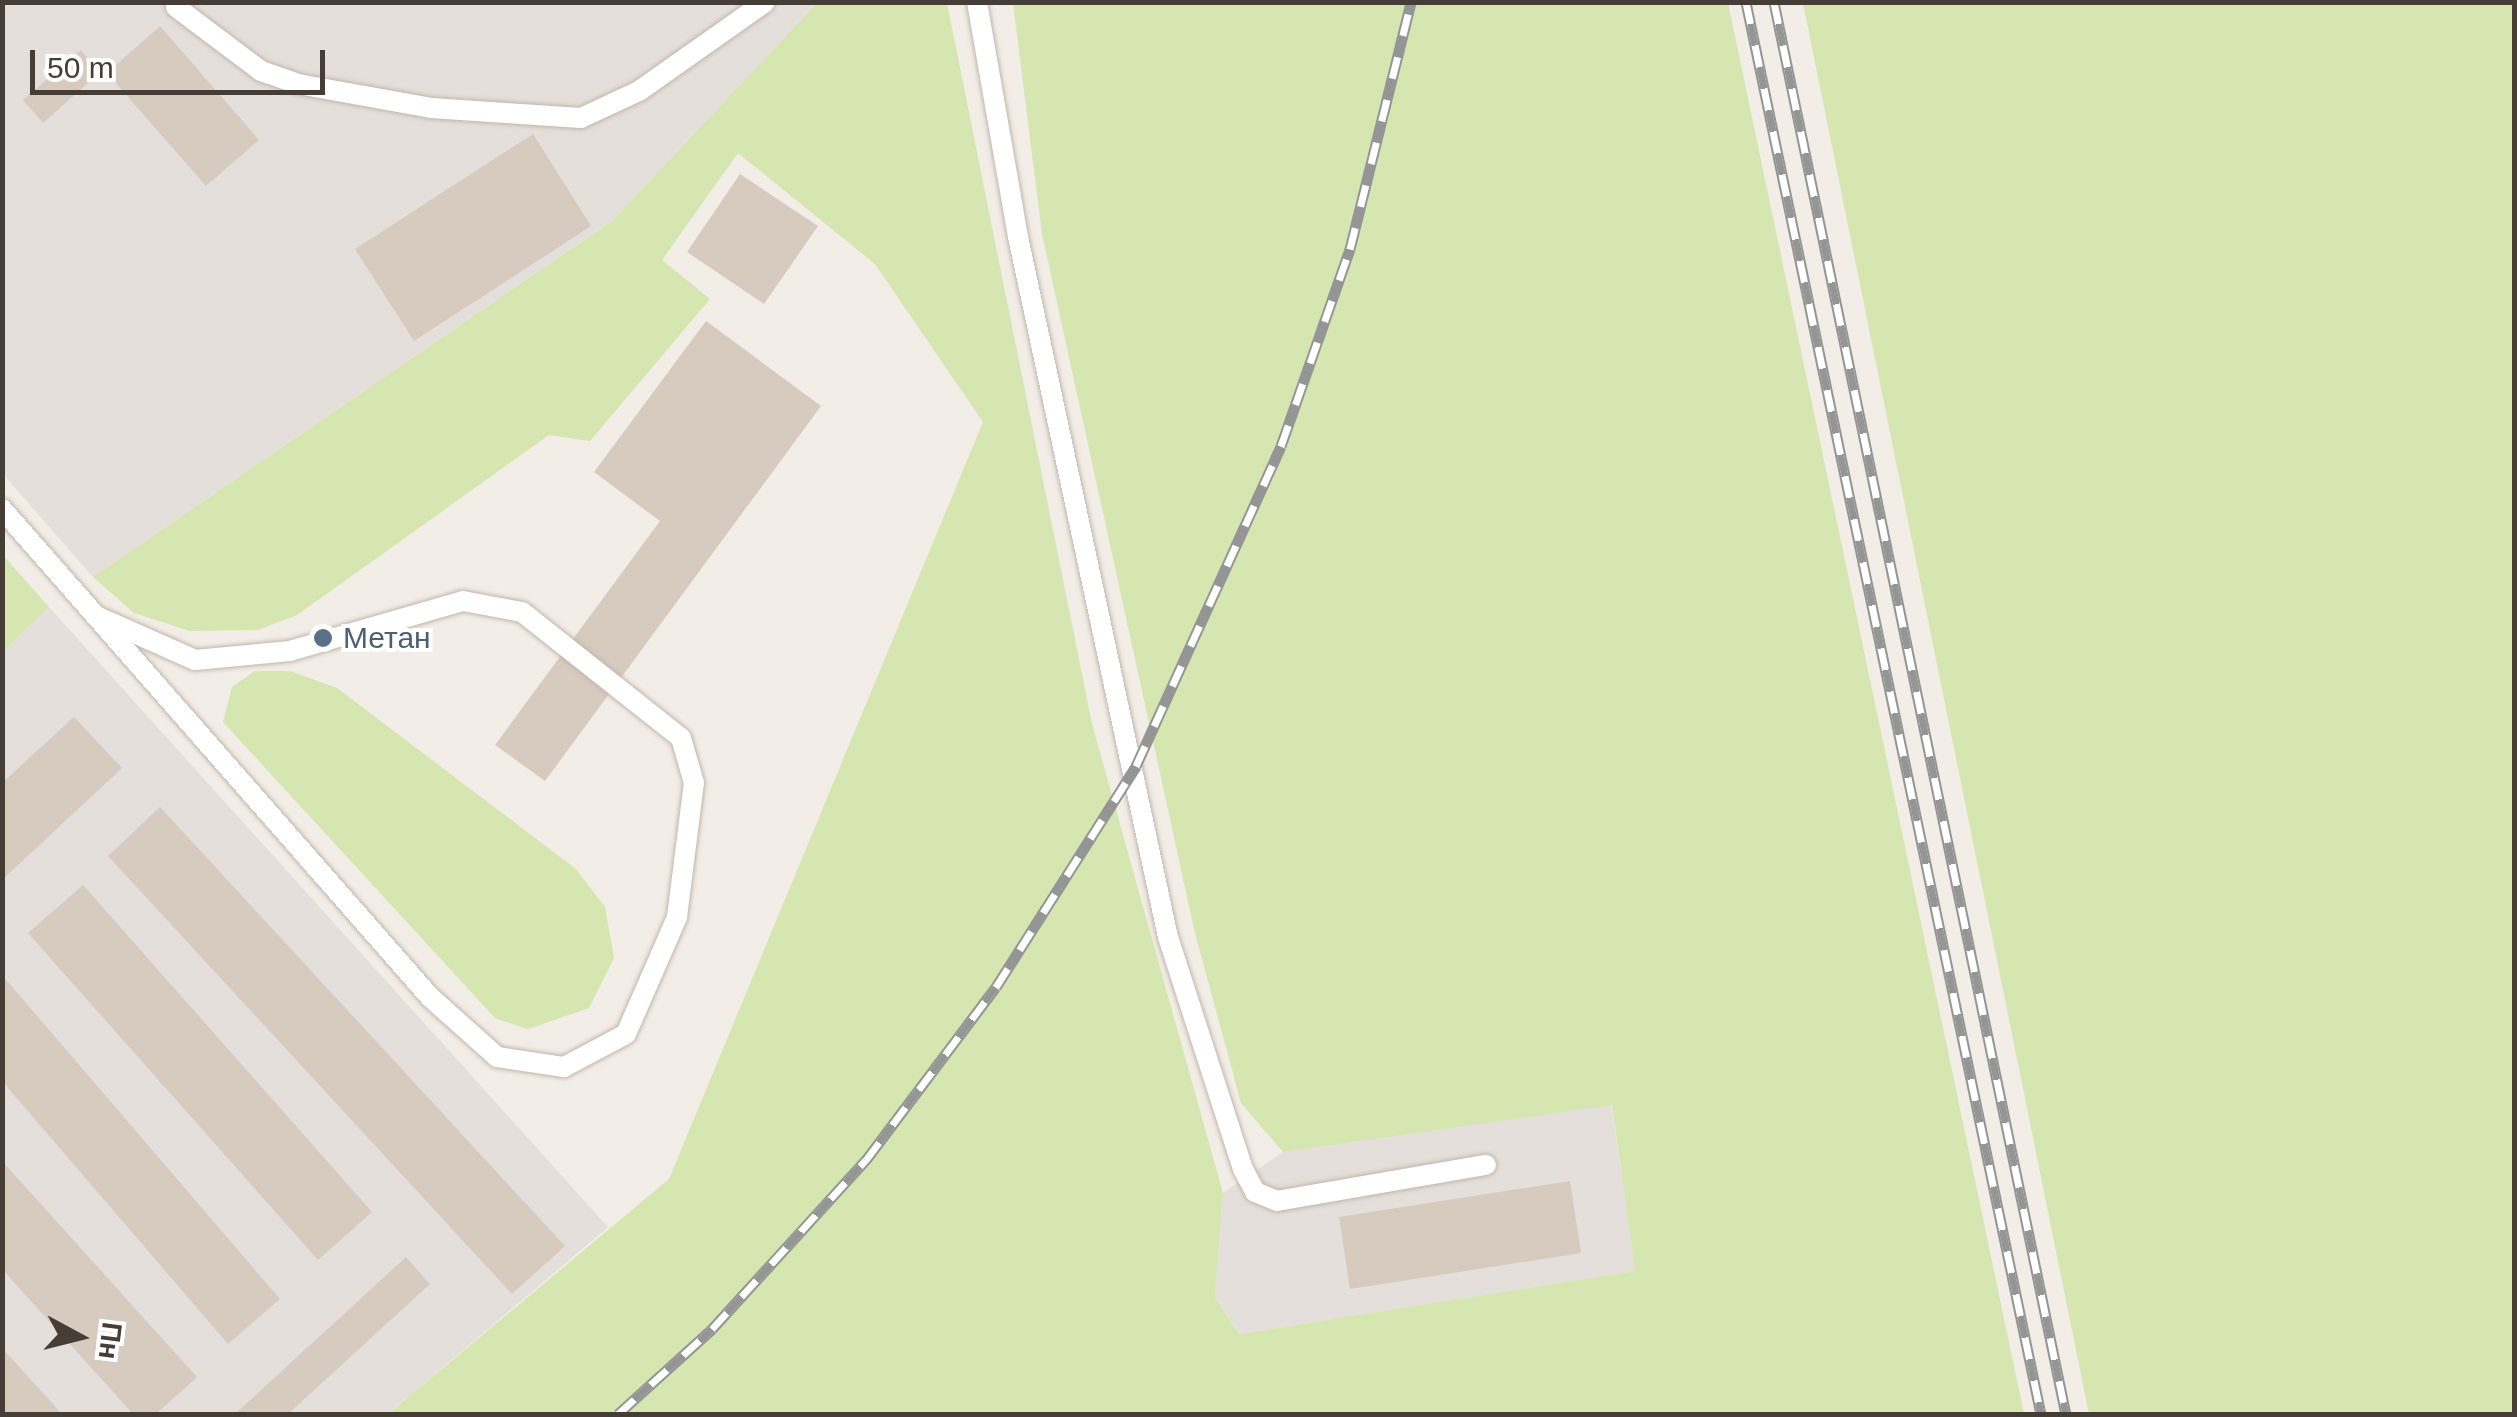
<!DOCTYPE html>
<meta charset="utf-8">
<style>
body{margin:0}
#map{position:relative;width:2517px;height:1417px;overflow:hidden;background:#f2ede6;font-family:Arial,sans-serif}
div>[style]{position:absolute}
.industrial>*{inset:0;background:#e5dfdb}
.green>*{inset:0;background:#d5e6b0}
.building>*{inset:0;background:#d7cabf}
.roads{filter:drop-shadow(0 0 2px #c1b6ac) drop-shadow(0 0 2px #c1b6ac)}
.service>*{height:20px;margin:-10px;padding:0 10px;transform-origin:10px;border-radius:10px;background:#fff}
.rail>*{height:11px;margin-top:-5.5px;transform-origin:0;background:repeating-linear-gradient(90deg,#fff 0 22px,#959595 0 44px);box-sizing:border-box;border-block:2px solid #959595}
.dots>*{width:28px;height:28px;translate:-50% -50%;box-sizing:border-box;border:5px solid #fff;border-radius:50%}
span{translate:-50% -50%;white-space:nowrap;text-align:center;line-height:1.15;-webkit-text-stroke:8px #fff;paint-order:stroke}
.service-label{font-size:30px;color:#4e5e75}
.left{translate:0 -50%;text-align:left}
.frame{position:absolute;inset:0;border:5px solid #453d36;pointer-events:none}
.north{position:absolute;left:30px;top:1287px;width:100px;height:100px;-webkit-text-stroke:8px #fff;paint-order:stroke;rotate:97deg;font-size:28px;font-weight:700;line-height:40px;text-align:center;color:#453d36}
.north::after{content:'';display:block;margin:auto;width:35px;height:45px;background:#453d36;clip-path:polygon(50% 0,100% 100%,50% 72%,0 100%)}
.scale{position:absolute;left:30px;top:50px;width:295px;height:45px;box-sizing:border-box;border:5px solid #453d36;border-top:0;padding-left:12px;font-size:30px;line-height:35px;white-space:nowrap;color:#453d36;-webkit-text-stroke:8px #fff;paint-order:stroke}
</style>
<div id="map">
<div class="industrial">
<i style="clip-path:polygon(2px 3px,818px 3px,612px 221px,93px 577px,3px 474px)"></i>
<i style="clip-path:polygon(49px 607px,608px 1227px,388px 1414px,3px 1414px,3px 652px)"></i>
<i style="clip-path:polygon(1611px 1104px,1636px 1271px,1239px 1334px,1215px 1297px,1223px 1193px,1283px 1152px)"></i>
</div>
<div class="green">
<i style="clip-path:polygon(818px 2px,947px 3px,1092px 724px,1223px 1193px,1215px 1297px,1239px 1334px,1635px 1271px,1612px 1105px,1283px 1152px,1241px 1103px,1195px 933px,1042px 234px,1013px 3px,1728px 3px,2024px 1414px,388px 1414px,669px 1179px,983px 422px,875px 264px,738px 153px,662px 260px,710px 299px,590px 441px,549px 435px,297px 615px,258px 630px,190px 631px,134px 613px,93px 577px,612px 221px)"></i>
<i style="clip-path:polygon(1803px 3px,2514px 3px,2514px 1414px,2089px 1414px)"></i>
<i style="clip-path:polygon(2px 554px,49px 607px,3px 652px,2px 652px)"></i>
<i style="clip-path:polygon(255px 671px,290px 671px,337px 688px,576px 869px,605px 907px,614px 958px,589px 1008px,528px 1029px,495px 1018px,223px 722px,232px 687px)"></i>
</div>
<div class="building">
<i style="clip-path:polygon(160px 26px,259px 140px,206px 186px,107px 73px)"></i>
<i style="clip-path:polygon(81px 50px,100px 72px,43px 123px,23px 100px)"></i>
<i style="clip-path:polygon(533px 134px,591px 226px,414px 341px,355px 249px)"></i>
<i style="clip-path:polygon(740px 174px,818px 226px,764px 304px,687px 252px)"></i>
<i style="clip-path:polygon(706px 321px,821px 406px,545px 781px,495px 745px,660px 521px,594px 472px)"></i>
<i style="clip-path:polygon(74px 717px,122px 768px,2px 880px,2px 783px)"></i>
<i style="clip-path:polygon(160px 807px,565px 1246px,512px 1294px,108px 856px)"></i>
<i style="clip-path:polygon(83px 885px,372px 1212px,318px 1260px,28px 933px)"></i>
<i style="clip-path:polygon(2px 975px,280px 1299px,228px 1344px,2px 1081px)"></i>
<i style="clip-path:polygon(2px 1161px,197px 1377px,156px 1414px,133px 1414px,2px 1269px)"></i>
<i style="clip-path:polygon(1570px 1181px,1581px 1253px,1350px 1289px,1339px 1217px)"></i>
<i style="clip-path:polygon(406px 1257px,430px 1284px,288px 1414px,235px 1414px)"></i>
<i style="clip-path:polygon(2px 1348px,62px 1414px,2px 1414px)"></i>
</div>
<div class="roads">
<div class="service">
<i style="left:977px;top:2px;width:239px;rotate:80.1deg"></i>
<i style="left:1018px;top:237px;width:716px;rotate:77.91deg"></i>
<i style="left:1168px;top:937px;width:244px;rotate:72.1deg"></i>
<i style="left:1243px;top:1169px;width:26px;rotate:62deg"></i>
<i style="left:1255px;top:1192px;width:24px;rotate:22deg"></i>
<i style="left:1277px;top:1201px;width:212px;rotate:-9.8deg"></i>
<i style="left:176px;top:7px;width:106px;rotate:37deg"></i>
<i style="left:261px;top:71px;width:39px;rotate:19deg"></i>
<i style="left:298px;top:84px;width:135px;rotate:10.2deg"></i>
<i style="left:431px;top:108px;width:150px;rotate:3.8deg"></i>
<i style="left:581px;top:118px;width:64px;rotate:-25deg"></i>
<i style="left:639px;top:91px;width:154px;rotate:-35.2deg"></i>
<i style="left:2px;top:509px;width:649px;rotate:48.75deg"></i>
<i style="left:430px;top:997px;width:90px;rotate:41.8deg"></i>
<i style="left:497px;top:1057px;width:68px;rotate:8.5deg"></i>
<i style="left:564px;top:1067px;width:70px;rotate:-28deg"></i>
<i style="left:626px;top:1034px;width:128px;rotate:-66.4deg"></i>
<i style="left:677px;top:917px;width:135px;rotate:-82.8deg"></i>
<i style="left:694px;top:783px;width:47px;rotate:-106.1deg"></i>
<i style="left:681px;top:738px;width:203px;rotate:-141.6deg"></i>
<i style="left:522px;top:612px;width:60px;rotate:-169.4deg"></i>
<i style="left:463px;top:601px;width:180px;rotate:163.9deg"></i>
<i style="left:290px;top:651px;width:95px;rotate:174.6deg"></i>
<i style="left:195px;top:660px;width:108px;rotate:-156deg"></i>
</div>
</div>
<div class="rail">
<i style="left:1746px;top:2px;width:1442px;rotate:78.2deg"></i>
<i style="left:1774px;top:2px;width:1442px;rotate:78.32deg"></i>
<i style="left:618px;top:1414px;width:127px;rotate:-42.1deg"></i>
<i style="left:712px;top:1329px;width:229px;rotate:-47.7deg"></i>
<i style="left:866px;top:1160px;width:216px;rotate:-53.1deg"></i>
<i style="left:996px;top:987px;width:262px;rotate:-57.6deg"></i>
<i style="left:1136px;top:766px;width:351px;rotate:-65.6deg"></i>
<i style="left:1281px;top:446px;width:209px;rotate:-70.7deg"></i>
<i style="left:1350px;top:249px;width:254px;rotate:-76.1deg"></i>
</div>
<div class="dots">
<i style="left:323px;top:638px;background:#5c6f8a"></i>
</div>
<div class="service-label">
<span class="left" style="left:343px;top:638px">Метан</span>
</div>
<div class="frame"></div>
<div class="north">Пн</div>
<div class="scale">50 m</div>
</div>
